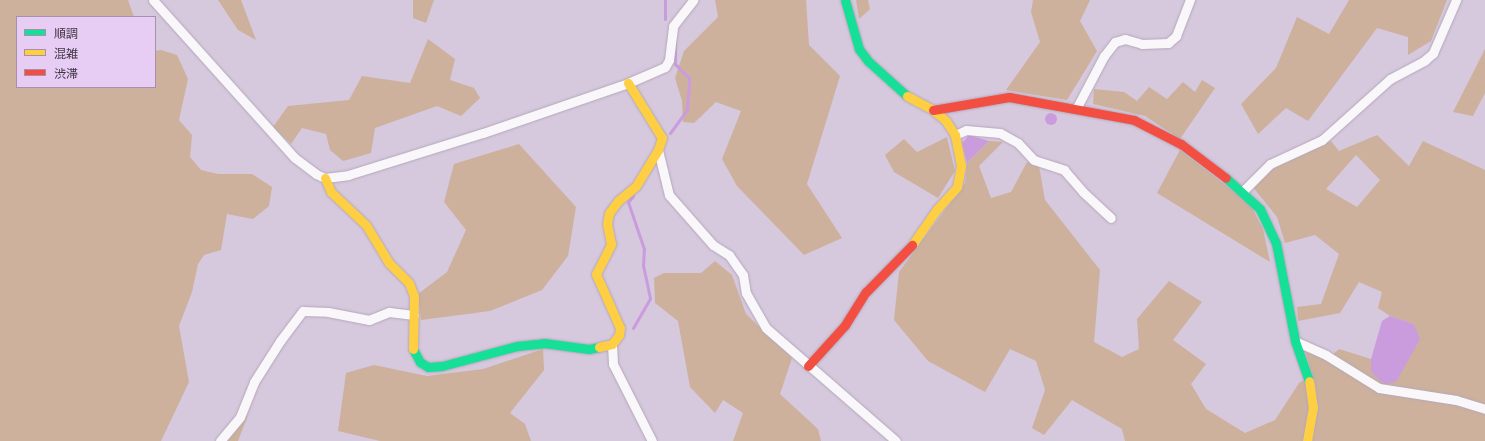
<!DOCTYPE html>
<meta charset="utf-8">
<style>
body{margin:0}
#map{position:relative;width:1485px;height:441px;overflow:hidden;background:#d6c8dd;font-family:"Exo 2","Noto Sans JP",sans-serif}
div>[style]{position:absolute}
.green>*{inset:0;background:#cdb19d}
.water>*{inset:0;background:#ca9cde}
.round{border-radius:50%}
.stream>*{height:3px;margin:-1.5px;padding:0 1.5px;transform-origin:1.5px;border-radius:1.5px;background:#ca9cde}
.roads{filter:drop-shadow(0 0 1px #b3a8b9) drop-shadow(0 0 1px #b3a8b9)}
.street>*{height:9px;margin:-4.5px;padding:0 4.5px;transform-origin:4.5px;border-radius:4.5px;background:#f9f7fa}
.fast>*{height:9px;margin:-4.5px;padding:0 4.5px;transform-origin:4.5px;border-radius:4.5px;background:#16e098}
.slow>*{height:9px;margin:-4.5px;padding:0 4.5px;transform-origin:4.5px;border-radius:4.5px;background:#ffcf43}
.jam>*{height:9px;margin:-4.5px;padding:0 4.5px;transform-origin:4.5px;border-radius:4.5px;background:#f24e42}
span{translate:-50% -50%;white-space:nowrap;text-align:center;line-height:1.15;-webkit-text-stroke:3px #e7ccf3;paint-order:stroke}
.legend{position:absolute;left:16px;top:16px;width:140px;height:72px;box-sizing:border-box;background:#e7ccf3;border:1px solid #a590ae;margin:0;padding:5px 7px;list-style:none;font-size:12px;color:#413646}
.legend li{display:flex;align-items:center;gap:8px;height:20px}
.legend b{width:20px;border:1px solid #a590ae}
</style>
<div id="map">
<div class="green">
<i style="clip-path:polygon(0 0,128px 0,134px 17px,17px 17px,17px 87px,155px 87px,155px 51px,161px 50px,177px 55px,188px 79px,179px 120px,192px 135px,190px 157px,201px 170px,218px 174px,252px 174px,272px 187px,269px 206px,253px 219px,227px 214px,221px 250px,204px 255px,198px 264px,192px 292px,179px 326px,189px 382px,161px 441px,0 441px)"></i>
<i style="clip-path:polygon(218px 0,241px 0,256px 40px,238px 30px)"></i>
<i style="clip-path:polygon(413px 0,434px 0,426px 23px,413px 18px)"></i>
<i style="clip-path:polygon(715px 0,806px 0,809px 45px,840px 76px,807px 184px,842px 238px,804px 255px,737px 186px,722px 159px,741px 111px,716px 102px,694px 123px,683px 122px,682px 101px,675px 78px,684px 51px,718px 17px)"></i>
<i style="clip-path:polygon(856px 0,868px 0,870px 9px,859px 19px)"></i>
<i style="clip-path:polygon(1033px 0,1090px 0,1080px 21px,1097px 51px,1067px 100px,1006px 90px,1040px 42px,1031px 12px)"></i>
<i style="clip-path:polygon(1349px 0,1447px 0,1431px 41px,1408px 55px,1408px 37px,1377px 28px,1308px 121px,1286px 108px,1258px 134px,1241px 104px,1276px 68px,1297px 17px,1329px 34px)"></i>
<i style="clip-path:polygon(428px 39px,455px 59px,450px 80px,474px 88px,480px 98px,461px 116px,437px 106px,375px 128px,371px 153px,343px 161px,330px 150px,326px 134px,302px 128px,291px 144px,273px 127px,288px 106px,349px 100px,362px 76px,410px 83px)"></i>
<i style="clip-path:polygon(1485px 49px,1485px 93px,1473px 116px,1453px 112px)"></i>
<i style="clip-path:polygon(1202px 80px,1215px 88px,1180px 139px,1145px 116px,1093px 104px,1094px 89px,1124px 92px,1137px 101px,1149px 87px,1167px 99px,1183px 82px,1195px 92px)"></i>
<i style="clip-path:polygon(evenodd,1377px 135px,1409px 166px,1423px 141px,1485px 170px,1485px 441px,1125px 441px,1122px 429px,1072px 400px,1044px 435px,1032px 428px,1045px 390px,1036px 361px,1010px 349px,985px 392px,928px 361px,894px 320px,899px 272px,965px 183px,967px 163px,989px 141px,1003px 142px,979px 166px,991px 198px,1011px 192px,1027px 162px,1039px 166px,1045px 200px,1100px 270px,1094px 342px,1122px 357px,1139px 349px,1137px 319px,1169px 281px,1202px 302px,1173px 340px,1206px 364px,1191px 384px,1206px 409px,1245px 433px,1275px 420px,1299px 383px,1312px 375px,1305px 351px,1326px 360px,1339px 349px,1371px 359px,1371px 372px,1414px 324px,1390px 316px,1378px 308px,1382px 292px,1359px 282px,1340px 313px,1298px 321px,1297px 307px,1321px 304px,1339px 254px,1315px 235px,1285px 243px,1277px 217px,1252px 186px,1278px 164px,1331px 141px,1339px 151px,1377px 135px,1356px 155px,1380px 180px,1357px 207px,1326px 189px,1356px 155px)"></i>
<i style="clip-path:polygon(947px 137px,955px 171px,938px 198px,894px 172px,885px 155px,904px 139px,917px 152px)"></i>
<i style="clip-path:polygon(519px 144px,576px 207px,568px 256px,542px 290px,490px 311px,421px 320px,418px 294px,447px 272px,466px 230px,444px 202px,454px 164px)"></i>
<i style="clip-path:polygon(1180px 150px,1250px 204px,1263px 229px,1270px 262px,1157px 193px)"></i>
<i style="clip-path:polygon(715px 261px,732px 275px,746px 314px,792px 358px,780px 394px,818px 429px,821px 441px,733px 441px,743px 413px,723px 400px,715px 413px,690px 387px,678px 321px,655px 303px,654px 278px,664px 273px,701px 273px)"></i>
<i style="clip-path:polygon(543px 349px,544px 370px,510px 413px,525px 424px,531px 441px,380px 441px,338px 431px,346px 373px,374px 365px,427px 376px,483px 369px)"></i>
<i style="clip-path:polygon(248px 415px,238px 441px,227px 441px)"></i>
</div>
<div class="water">
<i class="round" style="left:1045px;top:113px;width:12px;height:12px"></i>
<i style="clip-path:polygon(969px 135px,989px 141px,967px 163px,962px 143px)"></i>
<i style="clip-path:polygon(1390px 316px,1414px 324px,1420px 339px,1396px 382px,1384px 384px,1371px 372px,1371px 359px,1382px 321px)"></i>
</div>
<div class="stream">
<i style="left:665px;top:19px;width:19px;rotate:-90deg"></i>
<i style="left:670px;top:133px;width:29px;rotate:-54deg"></i>
<i style="left:687px;top:110px;width:32px;rotate:-86deg"></i>
<i style="left:689px;top:78px;width:20px;rotate:-135deg"></i>
<i style="left:675px;top:64px;width:24px;rotate:-90deg"></i>
<i style="left:633px;top:328px;width:34px;rotate:-60deg"></i>
<i style="left:650px;top:298px;width:33px;rotate:-102deg"></i>
<i style="left:643px;top:266px;width:17px;rotate:-87deg"></i>
<i style="left:644px;top:249px;width:50px;rotate:-108.8deg"></i>
<i style="left:628px;top:202px;width:8px;rotate:-50deg"></i>
</div>
<div class="roads">
<div class="street">
<i style="left:153px;top:0;width:212px;rotate:48.1deg"></i>
<i style="left:295px;top:158px;width:26px;rotate:37deg"></i>
<i style="left:316px;top:174px;width:10px;rotate:24deg"></i>
<i style="left:325px;top:178px;width:23px;rotate:-7deg"></i>
<i style="left:348px;top:175px;width:141px;rotate:-17.3deg"></i>
<i style="left:483px;top:133px;width:153px;rotate:-19deg"></i>
<i style="left:628px;top:83px;width:40px;rotate:-23.4deg"></i>
<i style="left:665px;top:67px;width:8px;rotate:-60deg"></i>
<i style="left:669px;top:60px;width:34px;rotate:-83deg"></i>
<i style="left:673px;top:26px;width:33px;rotate:-52deg"></i>
<i style="left:1076px;top:109px;width:60px;rotate:-62.2deg"></i>
<i style="left:1104px;top:56px;width:18px;rotate:-52deg"></i>
<i style="left:1115px;top:42px;width:10px;rotate:-17deg"></i>
<i style="left:1125px;top:39px;width:18px;rotate:16deg"></i>
<i style="left:1142px;top:44px;width:26px;rotate:-2deg"></i>
<i style="left:1168px;top:43px;width:11px;rotate:-41deg"></i>
<i style="left:1176px;top:36px;width:39px;rotate:-69deg"></i>
<i style="left:955px;top:135px;width:12px;rotate:-24deg"></i>
<i style="left:966px;top:130px;width:34px;rotate:5deg"></i>
<i style="left:1000px;top:133px;width:21px;rotate:29deg"></i>
<i style="left:1018px;top:143px;width:23px;rotate:47deg"></i>
<i style="left:1034px;top:160px;width:32px;rotate:18deg"></i>
<i style="left:1064px;top:170px;width:29px;rotate:49deg"></i>
<i style="left:1083px;top:192px;width:38px;rotate:43deg"></i>
<i style="left:658px;top:150px;width:46px;rotate:76.3deg"></i>
<i style="left:669px;top:195px;width:67px;rotate:48.7deg"></i>
<i style="left:713px;top:245px;width:19px;rotate:32deg"></i>
<i style="left:729px;top:255px;width:24px;rotate:55deg"></i>
<i style="left:743px;top:275px;width:18px;rotate:81deg"></i>
<i style="left:746px;top:293px;width:40px;rotate:60.3deg"></i>
<i style="left:766px;top:328px;width:172px;rotate:41deg"></i>
<i style="left:1243px;top:191px;width:38px;rotate:-45deg"></i>
<i style="left:1270px;top:164px;width:57px;rotate:-24.8deg"></i>
<i style="left:1322px;top:140px;width:91px;rotate:-41.9deg"></i>
<i style="left:1390px;top:79px;width:40px;rotate:-28deg"></i>
<i style="left:1425px;top:60px;width:11px;rotate:-41deg"></i>
<i style="left:1433px;top:53px;width:58px;rotate:-66.5deg"></i>
<i style="left:1295px;top:341px;width:34px;rotate:24deg"></i>
<i style="left:1326px;top:355px;width:62px;rotate:31.9deg"></i>
<i style="left:1379px;top:388px;width:78px;rotate:8.9deg"></i>
<i style="left:1456px;top:400px;width:30px;rotate:17deg"></i>
<i style="left:612px;top:344px;width:20px;rotate:87deg"></i>
<i style="left:613px;top:364px;width:86px;rotate:63.1deg"></i>
<i style="left:220px;top:441px;width:31px;rotate:-50deg"></i>
<i style="left:240px;top:417px;width:38px;rotate:-68deg"></i>
<i style="left:254px;top:382px;width:49px;rotate:-57.6deg"></i>
<i style="left:280px;top:341px;width:38px;rotate:-53deg"></i>
<i style="left:303px;top:311px;width:25px;rotate:2deg"></i>
<i style="left:328px;top:312px;width:42px;rotate:11deg"></i>
<i style="left:369px;top:320px;width:22px;rotate:-22deg"></i>
<i style="left:389px;top:312px;width:25px;rotate:7deg"></i>
</div>
<div class="fast">
<i style="left:845px;top:0;width:51px;rotate:74.1deg"></i>
<i style="left:859px;top:49px;width:15px;rotate:53deg"></i>
<i style="left:868px;top:61px;width:52px;rotate:41.9deg"></i>
<i style="left:1226px;top:178px;width:46px;rotate:42.4deg"></i>
<i style="left:1260px;top:209px;width:38px;rotate:65deg"></i>
<i style="left:1276px;top:243px;width:100px;rotate:79deg"></i>
<i style="left:1295px;top:341px;width:42px;rotate:70.7deg"></i>
<i style="left:413px;top:349px;width:15px;rotate:62deg"></i>
<i style="left:420px;top:362px;width:9px;rotate:32deg"></i>
<i style="left:428px;top:367px;width:14px;rotate:-4deg"></i>
<i style="left:442px;top:366px;width:78px;rotate:-14.9deg"></i>
<i style="left:517px;top:346px;width:27px;rotate:-6deg"></i>
<i style="left:544px;top:343px;width:45px;rotate:7.6deg"></i>
<i style="left:589px;top:349px;width:10px;rotate:-11deg"></i>
</div>
<div class="slow">
<i style="left:907px;top:96px;width:30px;rotate:28deg"></i>
<i style="left:933px;top:110px;width:17px;rotate:40deg"></i>
<i style="left:946px;top:121px;width:17px;rotate:57deg"></i>
<i style="left:955px;top:135px;width:32px;rotate:79deg"></i>
<i style="left:961px;top:166px;width:21px;rotate:101deg"></i>
<i style="left:957px;top:187px;width:30px;rotate:132deg"></i>
<i style="left:937px;top:209px;width:44px;rotate:124.8deg"></i>
<i style="left:325px;top:178px;width:15px;rotate:67deg"></i>
<i style="left:331px;top:192px;width:48px;rotate:43.3deg"></i>
<i style="left:366px;top:225px;width:44px;rotate:58.8deg"></i>
<i style="left:389px;top:263px;width:28px;rotate:45deg"></i>
<i style="left:409px;top:283px;width:14px;rotate:69deg"></i>
<i style="left:414px;top:296px;width:53px;rotate:91.1deg"></i>
<i style="left:599px;top:347px;width:13px;rotate:-13deg"></i>
<i style="left:612px;top:344px;width:11px;rotate:-52deg"></i>
<i style="left:619px;top:335px;width:7px;rotate:-82deg"></i>
<i style="left:620px;top:328px;width:59px;rotate:-114deg"></i>
<i style="left:596px;top:274px;width:34px;rotate:-63deg"></i>
<i style="left:611px;top:244px;width:20px;rotate:-101deg"></i>
<i style="left:607px;top:224px;width:11px;rotate:-80deg"></i>
<i style="left:609px;top:213px;width:15px;rotate:-53deg"></i>
<i style="left:618px;top:201px;width:23px;rotate:-40deg"></i>
<i style="left:636px;top:186px;width:42px;rotate:-58.6deg"></i>
<i style="left:658px;top:150px;width:13px;rotate:-72deg"></i>
<i style="left:662px;top:138px;width:65px;rotate:-121.7deg"></i>
<i style="left:1307px;top:441px;width:34px;rotate:-80deg"></i>
<i style="left:1313px;top:408px;width:27px;rotate:-98deg"></i>
</div>
<div class="jam">
<i style="left:933px;top:110px;width:77px;rotate:-9.7deg"></i>
<i style="left:1009px;top:97px;width:127px;rotate:10.4deg"></i>
<i style="left:1134px;top:120px;width:53px;rotate:27.1deg"></i>
<i style="left:1181px;top:144px;width:56px;rotate:37.1deg"></i>
<i style="left:808px;top:366px;width:55px;rotate:-47.9deg"></i>
<i style="left:845px;top:325px;width:39px;rotate:-58deg"></i>
<i style="left:866px;top:292px;width:66px;rotate:-45.6deg"></i>
</div>
</div>
<ul class="legend">
<li><b style="height:5px;background:#16e098"></b>順調</li>
<li><b style="height:5px;background:#ffcf43"></b>混雑</li>
<li><b style="height:5px;background:#f24e42"></b>渋滞</li>
</ul>
</div>
